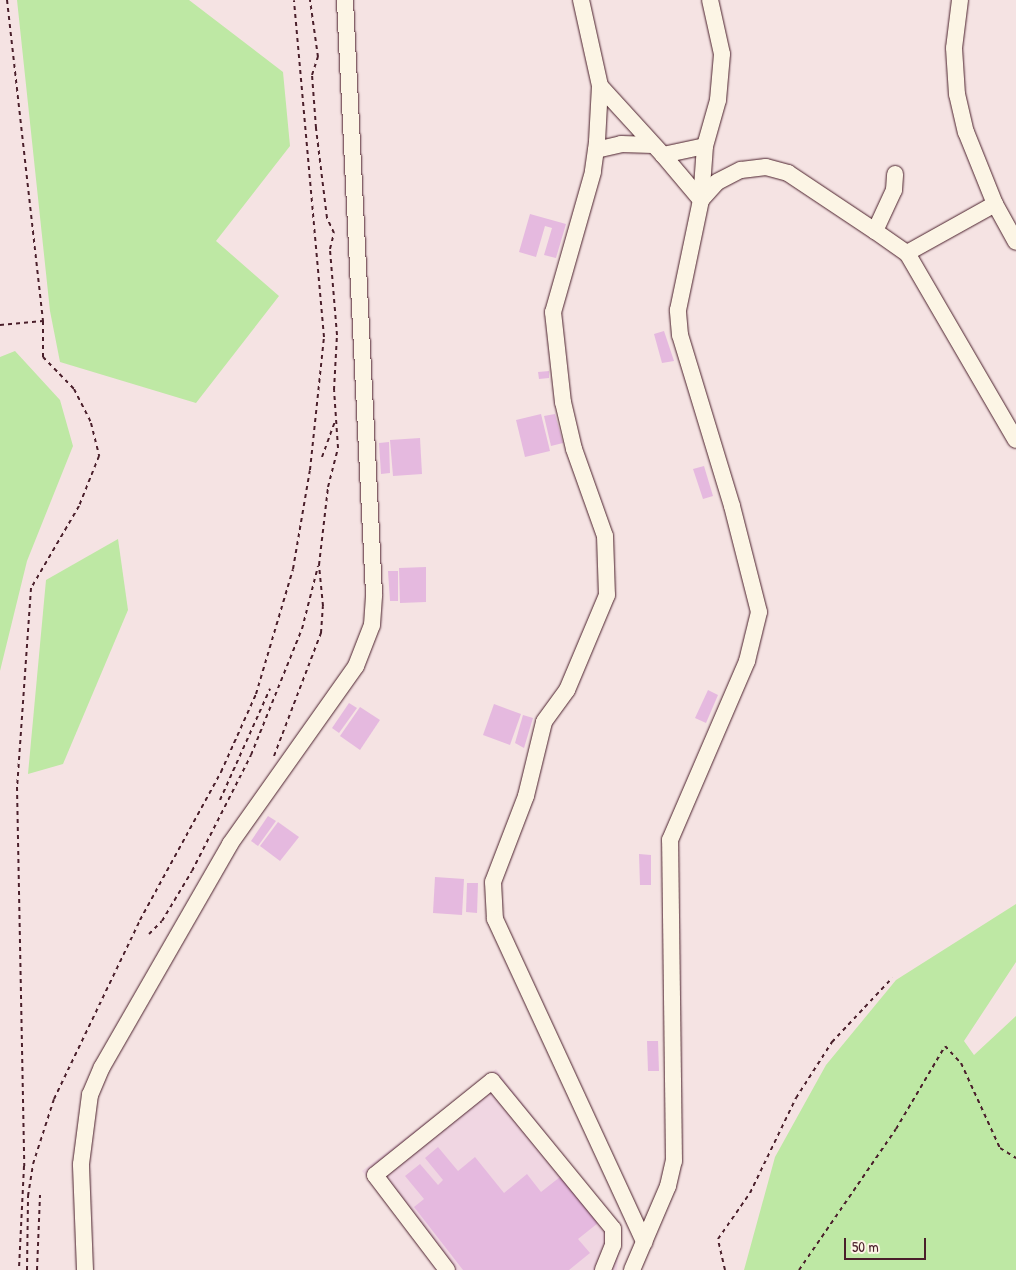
<!DOCTYPE html>
<style>
body{margin:0}
#map{position:relative;width:1016px;height:1270px;overflow:hidden;background:#f5e3e3;font-family:"Patrick Hand",sans-serif}
div>[style]{position:absolute}
.built>*{inset:0;background:#f0d6e2}
.green>*{inset:0;background:#bee8a4}
.building>*{inset:0;background:#e5b9df}
.path>*{height:2px;margin-top:-1px;transform-origin:0;background:repeating-linear-gradient(90deg,#4a1f2b 0 4px,transparent 0 8px)}
.roads{filter:drop-shadow(0 0 1px #4a1f2b) drop-shadow(0 0 1px #4a1f2b)}
.minor>*{height:16px;margin:-8px;padding:0 8px;transform-origin:8px;border-radius:8px;background:#fcf5e5}
span{translate:-50% -50%;white-space:nowrap;text-align:center;line-height:1.15;-webkit-text-stroke:4px #fcf5e5;paint-order:stroke}
.scale{position:absolute;left:844px;top:1238px;width:82px;height:22px;box-sizing:border-box;border:2px solid #4a1f2b;border-top:0;padding-left:6px;font-size:15px;line-height:18px;white-space:nowrap;color:#4a1f2b;-webkit-text-stroke:4px #fcf5e5;paint-order:stroke}
</style>
<div id="map">
<div class="built">
<i style="clip-path:polygon(496px 1069px,620px 1228px,617px 1270px,440px 1270px,362px 1171px)"></i>
</div>
<div class="green">
<i style="clip-path:polygon(17px 0,189px 0,283px 72px,290px 146px,216px 241px,279px 296px,196px 403px,60px 362px,50px 311px)"></i>
<i style="clip-path:polygon(15px 351px,60px 400px,73px 446px,27px 561px,0 671px,0 357px)"></i>
<i style="clip-path:polygon(118px 539px,128px 610px,63px 764px,28px 774px,46px 580px)"></i>
<i style="clip-path:polygon(1016px 904px,1016px 962px,964px 1041px,974px 1055px,1016px 1016px,1016px 1270px,744px 1270px,775px 1157px,826px 1065px,896px 980px)"></i>
</div>
<div class="building">
<i style="clip-path:polygon(530px 214px,566px 224px,556px 258px,544px 255px,552px 228px,545px 226px,536px 257px,519px 252px)"></i>
<i style="clip-path:polygon(664px 331px,674px 361px,662px 363px,654px 334px)"></i>
<i style="clip-path:polygon(549px 371px,549px 378px,539px 379px,538px 372px)"></i>
<i style="clip-path:polygon(541px 414px,550px 451px,525px 457px,516px 420px)"></i>
<i style="clip-path:polygon(555px 414px,563px 443px,551px 446px,544px 416px)"></i>
<i style="clip-path:polygon(420px 438px,422px 474px,393px 476px,390px 440px)"></i>
<i style="clip-path:polygon(389px 442px,390px 473px,381px 474px,379px 443px)"></i>
<i style="clip-path:polygon(704px 466px,713px 496px,703px 499px,693px 469px)"></i>
<i style="clip-path:polygon(426px 567px,426px 602px,400px 603px,399px 568px)"></i>
<i style="clip-path:polygon(388px 571px,398px 571px,398px 601px,390px 601px)"></i>
<i style="clip-path:polygon(708px 690px,718px 695px,706px 723px,695px 718px)"></i>
<i style="clip-path:polygon(349px 703px,357px 708px,339px 733px,332px 728px)"></i>
<i style="clip-path:polygon(494px 704px,521px 714px,510px 745px,483px 735px)"></i>
<i style="clip-path:polygon(360px 707px,380px 720px,360px 750px,340px 736px)"></i>
<i style="clip-path:polygon(523px 715px,533px 718px,524px 748px,515px 743px)"></i>
<i style="clip-path:polygon(268px 816px,276px 821px,258px 846px,251px 841px)"></i>
<i style="clip-path:polygon(278px 822px,299px 837px,280px 861px,260px 846px)"></i>
<i style="clip-path:polygon(639px 854px,651px 855px,651px 885px,640px 885px)"></i>
<i style="clip-path:polygon(435px 877px,464px 879px,462px 915px,433px 913px)"></i>
<i style="clip-path:polygon(467px 883px,478px 883px,477px 913px,466px 912px)"></i>
<i style="clip-path:polygon(647px 1041px,658px 1041px,659px 1071px,648px 1071px)"></i>
<i style="clip-path:polygon(438px 1147px,458px 1171px,475px 1157px,504px 1193px,527px 1174px,541px 1192px,560px 1177px,598px 1223px,578px 1239px,590px 1253px,569px 1270px,463px 1270px,414px 1207px,424px 1199px,405px 1176px,420px 1164px,438px 1185px,443px 1180px,425px 1158px)"></i>
</div>
<div class="path">
<i style="left:7px;top:0;width:323px;rotate:83.6deg"></i>
<i style="left:43px;top:321px;width:36px;rotate:90deg"></i>
<i style="left:43px;top:357px;width:45px;rotate:45.9deg"></i>
<i style="left:74px;top:389px;width:38px;rotate:63deg"></i>
<i style="left:91px;top:423px;width:34px;rotate:76deg"></i>
<i style="left:99px;top:456px;width:54px;rotate:111.8deg"></i>
<i style="left:79px;top:506px;width:95px;rotate:120.3deg"></i>
<i style="left:31px;top:588px;width:199px;rotate:94deg"></i>
<i style="left:17px;top:787px;width:379px;rotate:88.9deg"></i>
<i style="left:24px;top:1166px;width:104px;rotate:92.8deg"></i>
<i style="left:0;top:325px;width:43px;rotate:-5.3deg"></i>
<i style="left:322px;top:457px;width:37px;rotate:-70deg"></i>
<i style="left:274px;top:756px;width:132px;rotate:-69.1deg"></i>
<i style="left:321px;top:633px;width:27px;rotate:-86deg"></i>
<i style="left:323px;top:606px;width:41px;rotate:-95.6deg"></i>
<i style="left:319px;top:565px;width:79px;rotate:-83.4deg"></i>
<i style="left:328px;top:487px;width:40px;rotate:-75.6deg"></i>
<i style="left:338px;top:448px;width:58px;rotate:-93.9deg"></i>
<i style="left:334px;top:390px;width:55px;rotate:-86.9deg"></i>
<i style="left:337px;top:335px;width:86px;rotate:-94.7deg"></i>
<i style="left:330px;top:249px;width:16px;rotate:-76deg"></i>
<i style="left:334px;top:233px;width:17px;rotate:-115deg"></i>
<i style="left:327px;top:218px;width:91px;rotate:-97deg"></i>
<i style="left:316px;top:128px;width:53px;rotate:-94.3deg"></i>
<i style="left:312px;top:75px;width:19px;rotate:-72deg"></i>
<i style="left:318px;top:57px;width:58px;rotate:-98deg"></i>
<i style="left:220px;top:800px;width:122px;rotate:-65.8deg"></i>
<i style="left:149px;top:934px;width:18px;rotate:-45deg"></i>
<i style="left:162px;top:921px;width:58px;rotate:-59deg"></i>
<i style="left:192px;top:871px;width:130px;rotate:-63deg"></i>
<i style="left:251px;top:755px;width:136px;rotate:-68deg"></i>
<i style="left:302px;top:629px;width:65px;rotate:-75.7deg"></i>
<i style="left:27px;top:1270px;width:74px;rotate:-89.2deg"></i>
<i style="left:28px;top:1196px;width:32px;rotate:-81deg"></i>
<i style="left:33px;top:1164px;width:68px;rotate:-72.1deg"></i>
<i style="left:54px;top:1099px;width:199px;rotate:-64.3deg"></i>
<i style="left:140px;top:920px;width:169px;rotate:-61.3deg"></i>
<i style="left:221px;top:772px;width:85px;rotate:-65.8deg"></i>
<i style="left:256px;top:694px;width:130px;rotate:-73.5deg"></i>
<i style="left:293px;top:569px;width:100px;rotate:-80.3deg"></i>
<i style="left:310px;top:470px;width:134px;rotate:-84deg"></i>
<i style="left:324px;top:337px;width:338px;rotate:-95.1deg"></i>
<i style="left:37px;top:1270px;width:75px;rotate:-87.7deg"></i>
<i style="left:725px;top:1270px;width:32px;rotate:-103deg"></i>
<i style="left:718px;top:1239px;width:56px;rotate:-55.2deg"></i>
<i style="left:750px;top:1193px;width:106px;rotate:-64.2deg"></i>
<i style="left:796px;top:1098px;width:67px;rotate:-57.3deg"></i>
<i style="left:832px;top:1042px;width:88px;rotate:-46.8deg"></i>
<i style="left:799px;top:1270px;width:171px;rotate:-55.5deg"></i>
<i style="left:896px;top:1129px;width:96px;rotate:-59.4deg"></i>
<i style="left:945px;top:1046px;width:23px;rotate:47deg"></i>
<i style="left:961px;top:1063px;width:94px;rotate:65.4deg"></i>
<i style="left:1000px;top:1148px;width:19px;rotate:32deg"></i>
</div>
<div class="roads">
<div class="minor">
<i style="left:581px;top:0;width:88px;rotate:77.5deg"></i>
<i style="left:600px;top:86px;width:56px;rotate:93.1deg"></i>
<i style="left:597px;top:142px;width:30px;rotate:98deg"></i>
<i style="left:593px;top:172px;width:146px;rotate:105.9deg"></i>
<i style="left:553px;top:312px;width:91px;rotate:83.7deg"></i>
<i style="left:563px;top:402px;width:48px;rotate:76.8deg"></i>
<i style="left:574px;top:449px;width:92px;rotate:70.4deg"></i>
<i style="left:605px;top:536px;width:59px;rotate:88.1deg"></i>
<i style="left:607px;top:595px;width:103px;rotate:112.8deg"></i>
<i style="left:567px;top:690px;width:39px;rotate:126deg"></i>
<i style="left:544px;top:722px;width:76px;rotate:103.7deg"></i>
<i style="left:526px;top:796px;width:92px;rotate:111deg"></i>
<i style="left:493px;top:882px;width:37px;rotate:87deg"></i>
<i style="left:495px;top:919px;width:356px;rotate:65.2deg"></i>
<i style="left:960px;top:0;width:48px;rotate:97.1deg"></i>
<i style="left:954px;top:48px;width:46px;rotate:86.3deg"></i>
<i style="left:957px;top:94px;width:39px;rotate:77deg"></i>
<i style="left:966px;top:132px;width:78px;rotate:68.1deg"></i>
<i style="left:995px;top:204px;width:101px;rotate:150.9deg"></i>
<i style="left:907px;top:253px;width:216px;rotate:59.8deg"></i>
<i style="left:600px;top:86px;width:93px;rotate:47.6deg"></i>
<i style="left:663px;top:155px;width:43px;rotate:-12.1deg"></i>
<i style="left:705px;top:146px;width:48px;rotate:-74.2deg"></i>
<i style="left:718px;top:100px;width:46px;rotate:-85deg"></i>
<i style="left:722px;top:54px;width:55px;rotate:-102.5deg"></i>
<i style="left:705px;top:146px;width:54px;rotate:94.2deg"></i>
<i style="left:701px;top:200px;width:24px;rotate:-48deg"></i>
<i style="left:717px;top:182px;width:27px;rotate:-27deg"></i>
<i style="left:741px;top:170px;width:25px;rotate:-7deg"></i>
<i style="left:766px;top:167px;width:23px;rotate:15deg"></i>
<i style="left:788px;top:173px;width:105px;rotate:33.7deg"></i>
<i style="left:875px;top:231px;width:45px;rotate:-65.1deg"></i>
<i style="left:894px;top:190px;width:16px;rotate:-86deg"></i>
<i style="left:596px;top:150px;width:26px;rotate:-13deg"></i>
<i style="left:621px;top:144px;width:32px;rotate:2deg"></i>
<i style="left:995px;top:204px;width:43px;rotate:61.1deg"></i>
<i style="left:875px;top:231px;width:39px;rotate:35deg"></i>
<i style="left:85px;top:1270px;width:106px;rotate:-92.2deg"></i>
<i style="left:81px;top:1164px;width:70px;rotate:-82.6deg"></i>
<i style="left:90px;top:1095px;width:30px;rotate:-67deg"></i>
<i style="left:102px;top:1067px;width:257px;rotate:-60.1deg"></i>
<i style="left:230px;top:844px;width:218px;rotate:-54.7deg"></i>
<i style="left:356px;top:666px;width:44px;rotate:-68.7deg"></i>
<i style="left:372px;top:625px;width:31px;rotate:-86deg"></i>
<i style="left:374px;top:594px;width:595px;rotate:-92.8deg"></i>
<i style="left:447px;top:1270px;width:119px;rotate:-127.2deg"></i>
<i style="left:375px;top:1175px;width:150px;rotate:-38.8deg"></i>
<i style="left:492px;top:1081px;width:191px;rotate:50.7deg"></i>
<i style="left:613px;top:1229px;width:16px;rotate:90deg"></i>
<i style="left:613px;top:1245px;width:27px;rotate:112deg"></i>
<i style="left:632px;top:1270px;width:91px;rotate:-66.8deg"></i>
<i style="left:668px;top:1186px;width:26px;rotate:-77deg"></i>
<i style="left:674px;top:1161px;width:321px;rotate:-90.7deg"></i>
<i style="left:670px;top:840px;width:195px;rotate:-66.7deg"></i>
<i style="left:747px;top:661px;width:50px;rotate:-76.2deg"></i>
<i style="left:759px;top:612px;width:109px;rotate:-104.3deg"></i>
<i style="left:732px;top:506px;width:179px;rotate:-106.9deg"></i>
<i style="left:680px;top:335px;width:25px;rotate:-95deg"></i>
<i style="left:678px;top:310px;width:112px;rotate:-78.2deg"></i>
<i style="left:701px;top:200px;width:59px;rotate:-130.2deg"></i>
</div>
</div>
<div class="scale">50 m</div>
</div>
